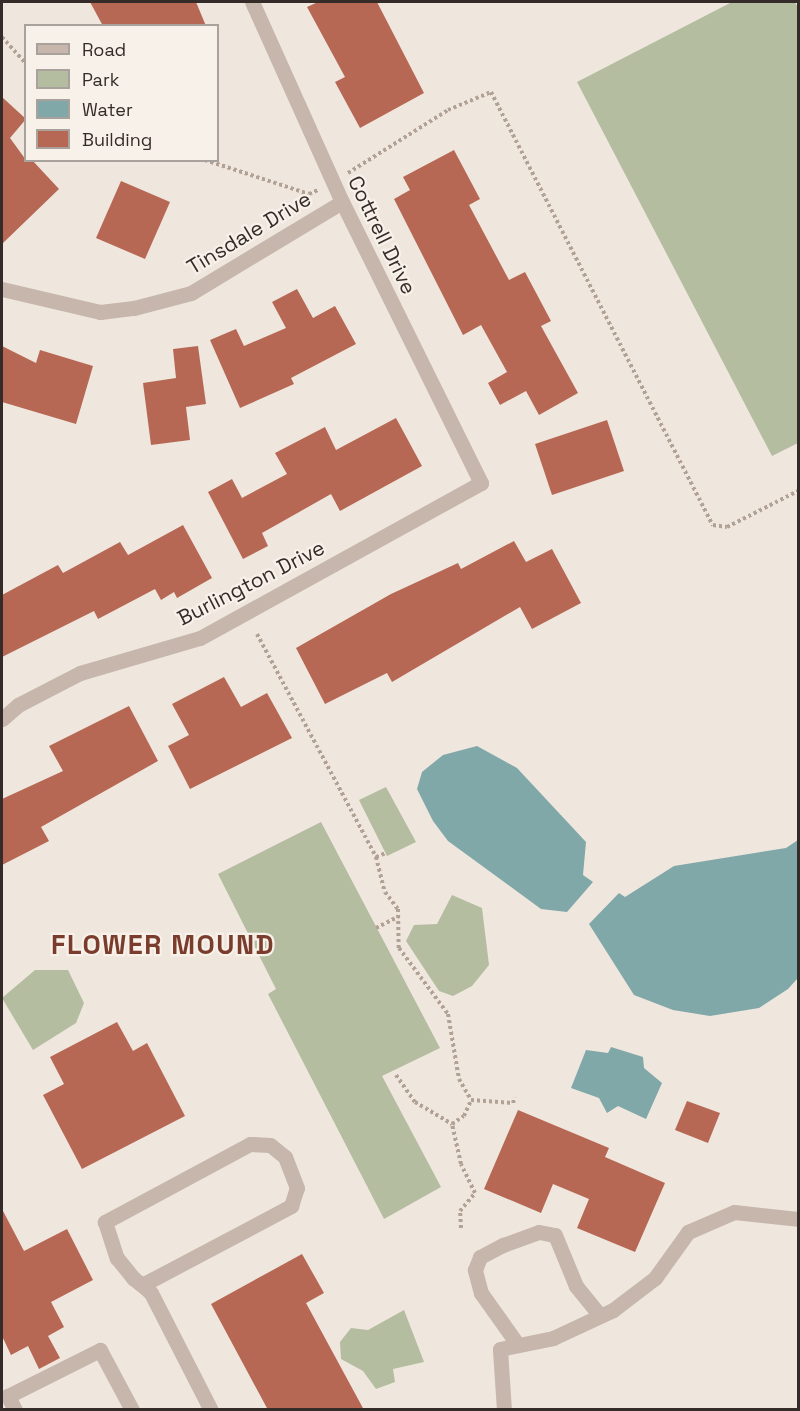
<!DOCTYPE html>
<style>
body{margin:0}
#map{position:relative;width:800px;height:1411px;overflow:hidden;background:#efe6de;font-family:"Space Grotesk",sans-serif}
div>[style]{position:absolute}
.green>*{inset:0;background:#b4bd9f}
.water>*{inset:0;background:#80a8a9}
.building>*{inset:0;background:#b76854}
.path>*{height:4px;margin-top:-2px;transform-origin:0;background:repeating-linear-gradient(90deg,#b2a195 0 3px,transparent 0 6px)}
.minor>*{height:15px;margin:-7.5px;padding:0 7.5px;transform-origin:7.5px;border-radius:7.5px;background:#c6b6ab}
span{translate:-50% -50%;white-space:nowrap;text-align:center;line-height:1.15;-webkit-text-stroke:4.5px #f7f1e9;paint-order:stroke}
.street-label{font-size:21px;color:#352c29}
.district-label{font-size:27px;color:#7a3c2c;font-weight:700;letter-spacing:1.5px}
.frame{position:absolute;inset:0;border:3px solid #352c29;pointer-events:none}
.legend{position:absolute;left:24px;top:24px;width:195px;height:138px;box-sizing:border-box;background:#f7f1e9;border:2px solid #a9a29c;margin:0;padding:8px 10px;list-style:none;font-size:18px;color:#352c29}
.legend li{display:flex;align-items:center;gap:12px;height:30px}
.legend b{width:30px;border:2px solid #a9a29c}
</style>
<div id="map">
<div class="green">
<i style="clip-path:polygon(732px 2px,795px 2px,798px 8px,798px 443px,772px 456px,577px 82px)"></i>
<i style="clip-path:polygon(386px 787px,416px 842px,387px 856px,359px 800px)"></i>
<i style="clip-path:polygon(321px 822px,440px 1048px,382px 1076px,441px 1187px,384px 1219px,268px 994px,276px 989px,218px 874px)"></i>
<i style="clip-path:polygon(452px 895px,482px 908px,489px 965px,472px 986px,453px 996px,439px 991px,406px 941px,414px 925px,437px 924px)"></i>
<i style="clip-path:polygon(35px 970px,68px 970px,84px 1003px,76px 1023px,33px 1050px,2px 998px)"></i>
<i style="clip-path:polygon(404px 1310px,424px 1362px,393px 1369px,395px 1382px,376px 1389px,363px 1371px,341px 1359px,340px 1342px,351px 1328px,368px 1330px)"></i>
</div>
<div class="water">
<i style="clip-path:polygon(477px 746px,517px 768px,586px 842px,583px 875px,593px 882px,567px 912px,541px 909px,448px 841px,433px 821px,417px 789px,422px 772px,443px 755px)"></i>
<i style="clip-path:polygon(798px 840px,798px 978px,788px 989px,759px 1008px,710px 1016px,673px 1010px,634px 995px,589px 924px,619px 893px,625px 897px,674px 866px,786px 848px)"></i>
<i style="clip-path:polygon(611px 1047px,643px 1057px,644px 1068px,662px 1083px,646px 1119px,618px 1106px,607px 1113px,599px 1098px,571px 1088px,586px 1050px,608px 1053px)"></i>
</div>
<div class="building">
<i style="clip-path:polygon(90px 2px,196px 2px,206px 26px,103px 26px)"></i>
<i style="clip-path:polygon(318px 2px,377px 2px,424px 93px,360px 128px,335px 82px,345px 77px,307px 7px)"></i>
<i style="clip-path:polygon(2px 97px,26px 119px,10px 138px,26px 160px,32px 160px,59px 189px,2px 244px)"></i>
<i style="clip-path:polygon(454px 150px,480px 199px,469px 205px,509px 280px,525px 272px,551px 321px,541px 326px,578px 393px,539px 415px,526px 391px,500px 405px,488px 383px,507px 372px,481px 325px,463px 335px,394px 199px,410px 190px,403px 177px)"></i>
<i style="clip-path:polygon(121px 181px,170px 202px,145px 259px,96px 238px)"></i>
<i style="clip-path:polygon(297px 289px,313px 318px,335px 306px,356px 344px,291px 378px,294px 384px,240px 408px,210px 340px,236px 329px,244px 346px,286px 328px,272px 302px)"></i>
<i style="clip-path:polygon(2px 346px,36px 363px,40px 350px,93px 366px,76px 424px,2px 402px)"></i>
<i style="clip-path:polygon(198px 346px,206px 404px,186px 407px,190px 440px,151px 445px,143px 383px,176px 378px,173px 349px)"></i>
<i style="clip-path:polygon(396px 418px,422px 466px,340px 511px,331px 494px,262px 533px,268px 546px,243px 559px,208px 492px,232px 479px,242px 498px,287px 474px,275px 453px,325px 427px,336px 450px)"></i>
<i style="clip-path:polygon(607px 420px,624px 471px,552px 495px,535px 444px)"></i>
<i style="clip-path:polygon(183px 525px,212px 578px,177px 598px,174px 592px,161px 600px,155px 589px,98px 619px,94px 611px,2px 657px,2px 595px,58px 565px,63px 573px,120px 542px,128px 555px)"></i>
<i style="clip-path:polygon(514px 541px,526px 562px,552px 549px,581px 603px,532px 629px,520px 607px,392px 682px,387px 673px,325px 704px,296px 648px,391px 594px,458px 563px,461px 569px)"></i>
<i style="clip-path:polygon(224px 677px,241px 707px,267px 693px,292px 738px,190px 789px,168px 746px,189px 735px,172px 704px)"></i>
<i style="clip-path:polygon(129px 706px,158px 761px,41px 827px,49px 841px,2px 865px,2px 799px,63px 771px,49px 746px)"></i>
<i style="clip-path:polygon(117px 1022px,133px 1051px,147px 1043px,185px 1116px,82px 1169px,43px 1095px,64px 1084px,50px 1057px)"></i>
<i style="clip-path:polygon(687px 1101px,720px 1113px,708px 1143px,675px 1130px)"></i>
<i style="clip-path:polygon(518px 1110px,609px 1148px,605px 1157px,665px 1183px,635px 1252px,577px 1228px,589px 1199px,553px 1184px,541px 1213px,484px 1189px)"></i>
<i style="clip-path:polygon(2px 1209px,24px 1251px,67px 1229px,93px 1280px,51px 1302px,64px 1327px,48px 1336px,60px 1358px,39px 1369px,28px 1346px,11px 1355px,2px 1336px)"></i>
<i style="clip-path:polygon(302px 1254px,324px 1293px,306px 1303px,364px 1410px,268px 1410px,211px 1304px)"></i>
</div>
<div class="path">
<i style="left:2px;top:37px;width:36px;rotate:48deg"></i>
<i style="left:205px;top:160px;width:109px;rotate:18.1deg"></i>
<i style="left:309px;top:194px;width:10px;rotate:-24deg"></i>
<i style="left:348px;top:173px;width:118px;rotate:-32.2deg"></i>
<i style="left:448px;top:110px;width:47px;rotate:-22.7deg"></i>
<i style="left:491px;top:92px;width:487px;rotate:62.9deg"></i>
<i style="left:713px;top:525px;width:14px;rotate:8deg"></i>
<i style="left:727px;top:527px;width:80px;rotate:-26.9deg"></i>
<i style="left:257px;top:634px;width:253px;rotate:61.9deg"></i>
<i style="left:376px;top:857px;width:36px;rotate:76deg"></i>
<i style="left:385px;top:892px;width:21px;rotate:53deg"></i>
<i style="left:398px;top:909px;width:39px;rotate:89deg"></i>
<i style="left:399px;top:948px;width:82px;rotate:53.4deg"></i>
<i style="left:448px;top:1014px;width:66px;rotate:80.4deg"></i>
<i style="left:459px;top:1079px;width:24px;rotate:60deg"></i>
<i style="left:376px;top:857px;width:11px;rotate:-22deg"></i>
<i style="left:376px;top:928px;width:25px;rotate:-27deg"></i>
<i style="left:396px;top:1075px;width:33px;rotate:55deg"></i>
<i style="left:415px;top:1102px;width:43px;rotate:30.7deg"></i>
<i style="left:461px;top:1228px;width:17px;rotate:-93deg"></i>
<i style="left:460px;top:1211px;width:23px;rotate:-50deg"></i>
<i style="left:475px;top:1193px;width:32px;rotate:-116deg"></i>
<i style="left:461px;top:1164px;width:41px;rotate:-102.7deg"></i>
<i style="left:452px;top:1124px;width:14px;rotate:-34deg"></i>
<i style="left:464px;top:1116px;width:17px;rotate:-66deg"></i>
<i style="left:471px;top:1100px;width:42px;rotate:4.1deg"></i>
<i style="left:513px;top:1103px;width:6px;rotate:-72deg"></i>
</div>
<div class="minor">
<i style="left:2px;top:289px;width:101px;rotate:13.2deg"></i>
<i style="left:100px;top:312px;width:34px;rotate:-7deg"></i>
<i style="left:134px;top:308px;width:59px;rotate:-14.7deg"></i>
<i style="left:191px;top:293px;width:176px;rotate:-31.1deg"></i>
<i style="left:2px;top:719px;width:21px;rotate:-41deg"></i>
<i style="left:18px;top:705px;width:70px;rotate:-27.3deg"></i>
<i style="left:80px;top:673px;width:125px;rotate:-16.3deg"></i>
<i style="left:200px;top:638px;width:321px;rotate:-28.9deg"></i>
<i style="left:481px;top:483px;width:313px;rotate:-116.3deg"></i>
<i style="left:342px;top:202px;width:219px;rotate:-114.2deg"></i>
<i style="left:142px;top:1285px;width:169px;rotate:-27.9deg"></i>
<i style="left:291px;top:1206px;width:19px;rotate:-72deg"></i>
<i style="left:297px;top:1188px;width:33px;rotate:-111deg"></i>
<i style="left:285px;top:1157px;width:19px;rotate:-141deg"></i>
<i style="left:270px;top:1145px;width:20px;rotate:-177deg"></i>
<i style="left:250px;top:1144px;width:165px;rotate:151.7deg"></i>
<i style="left:105px;top:1222px;width:38px;rotate:72deg"></i>
<i style="left:117px;top:1258px;width:26px;rotate:51deg"></i>
<i style="left:133px;top:1278px;width:11px;rotate:38deg"></i>
<i style="left:142px;top:1285px;width:12px;rotate:42deg"></i>
<i style="left:151px;top:1293px;width:131px;rotate:62.9deg"></i>
<i style="left:518px;top:1345px;width:64px;rotate:-125.4deg"></i>
<i style="left:481px;top:1293px;width:24px;rotate:-105deg"></i>
<i style="left:475px;top:1270px;width:14px;rotate:-69deg"></i>
<i style="left:480px;top:1257px;width:26px;rotate:-28deg"></i>
<i style="left:503px;top:1245px;width:38px;rotate:-20deg"></i>
<i style="left:539px;top:1232px;width:16px;rotate:11deg"></i>
<i style="left:555px;top:1235px;width:55px;rotate:67.6deg"></i>
<i style="left:576px;top:1286px;width:38px;rotate:51deg"></i>
<i style="left:15px;top:1410px;width:16px;rotate:-117deg"></i>
<i style="left:8px;top:1396px;width:103px;rotate:-26.6deg"></i>
<i style="left:100px;top:1350px;width:68px;rotate:61.9deg"></i>
<i style="left:504px;top:1410px;width:61px;rotate:-93.8deg"></i>
<i style="left:500px;top:1349px;width:54px;rotate:-11.7deg"></i>
<i style="left:553px;top:1338px;width:66px;rotate:-25deg"></i>
<i style="left:613px;top:1310px;width:53px;rotate:-37.3deg"></i>
<i style="left:655px;top:1278px;width:57px;rotate:-54.3deg"></i>
<i style="left:688px;top:1232px;width:50px;rotate:-23.5deg"></i>
<i style="left:734px;top:1212px;width:64px;rotate:6.2deg"></i>
</div>
<div class="street-label">
<span style="left:249px;top:233px;rotate:-31deg">Tinsdale Drive</span>
<span style="left:382px;top:235px;rotate:64deg">Cottrell Drive</span>
<span style="left:251px;top:583px;rotate:-27deg">Burlington Drive</span>
</div>
<div class="district-label">
<span style="left:163px;top:945px">FLOWER MOUND</span>
</div>
<div class="frame"></div>
<ul class="legend">
<li><b style="height:8px;background:#c6b6ab"></b>Road</li>
<li><b style="height:16px;background:#b4bd9f"></b>Park</li>
<li><b style="height:16px;background:#80a8a9"></b>Water</li>
<li><b style="height:16px;background:#b76854"></b>Building</li>
</ul>
</div>
